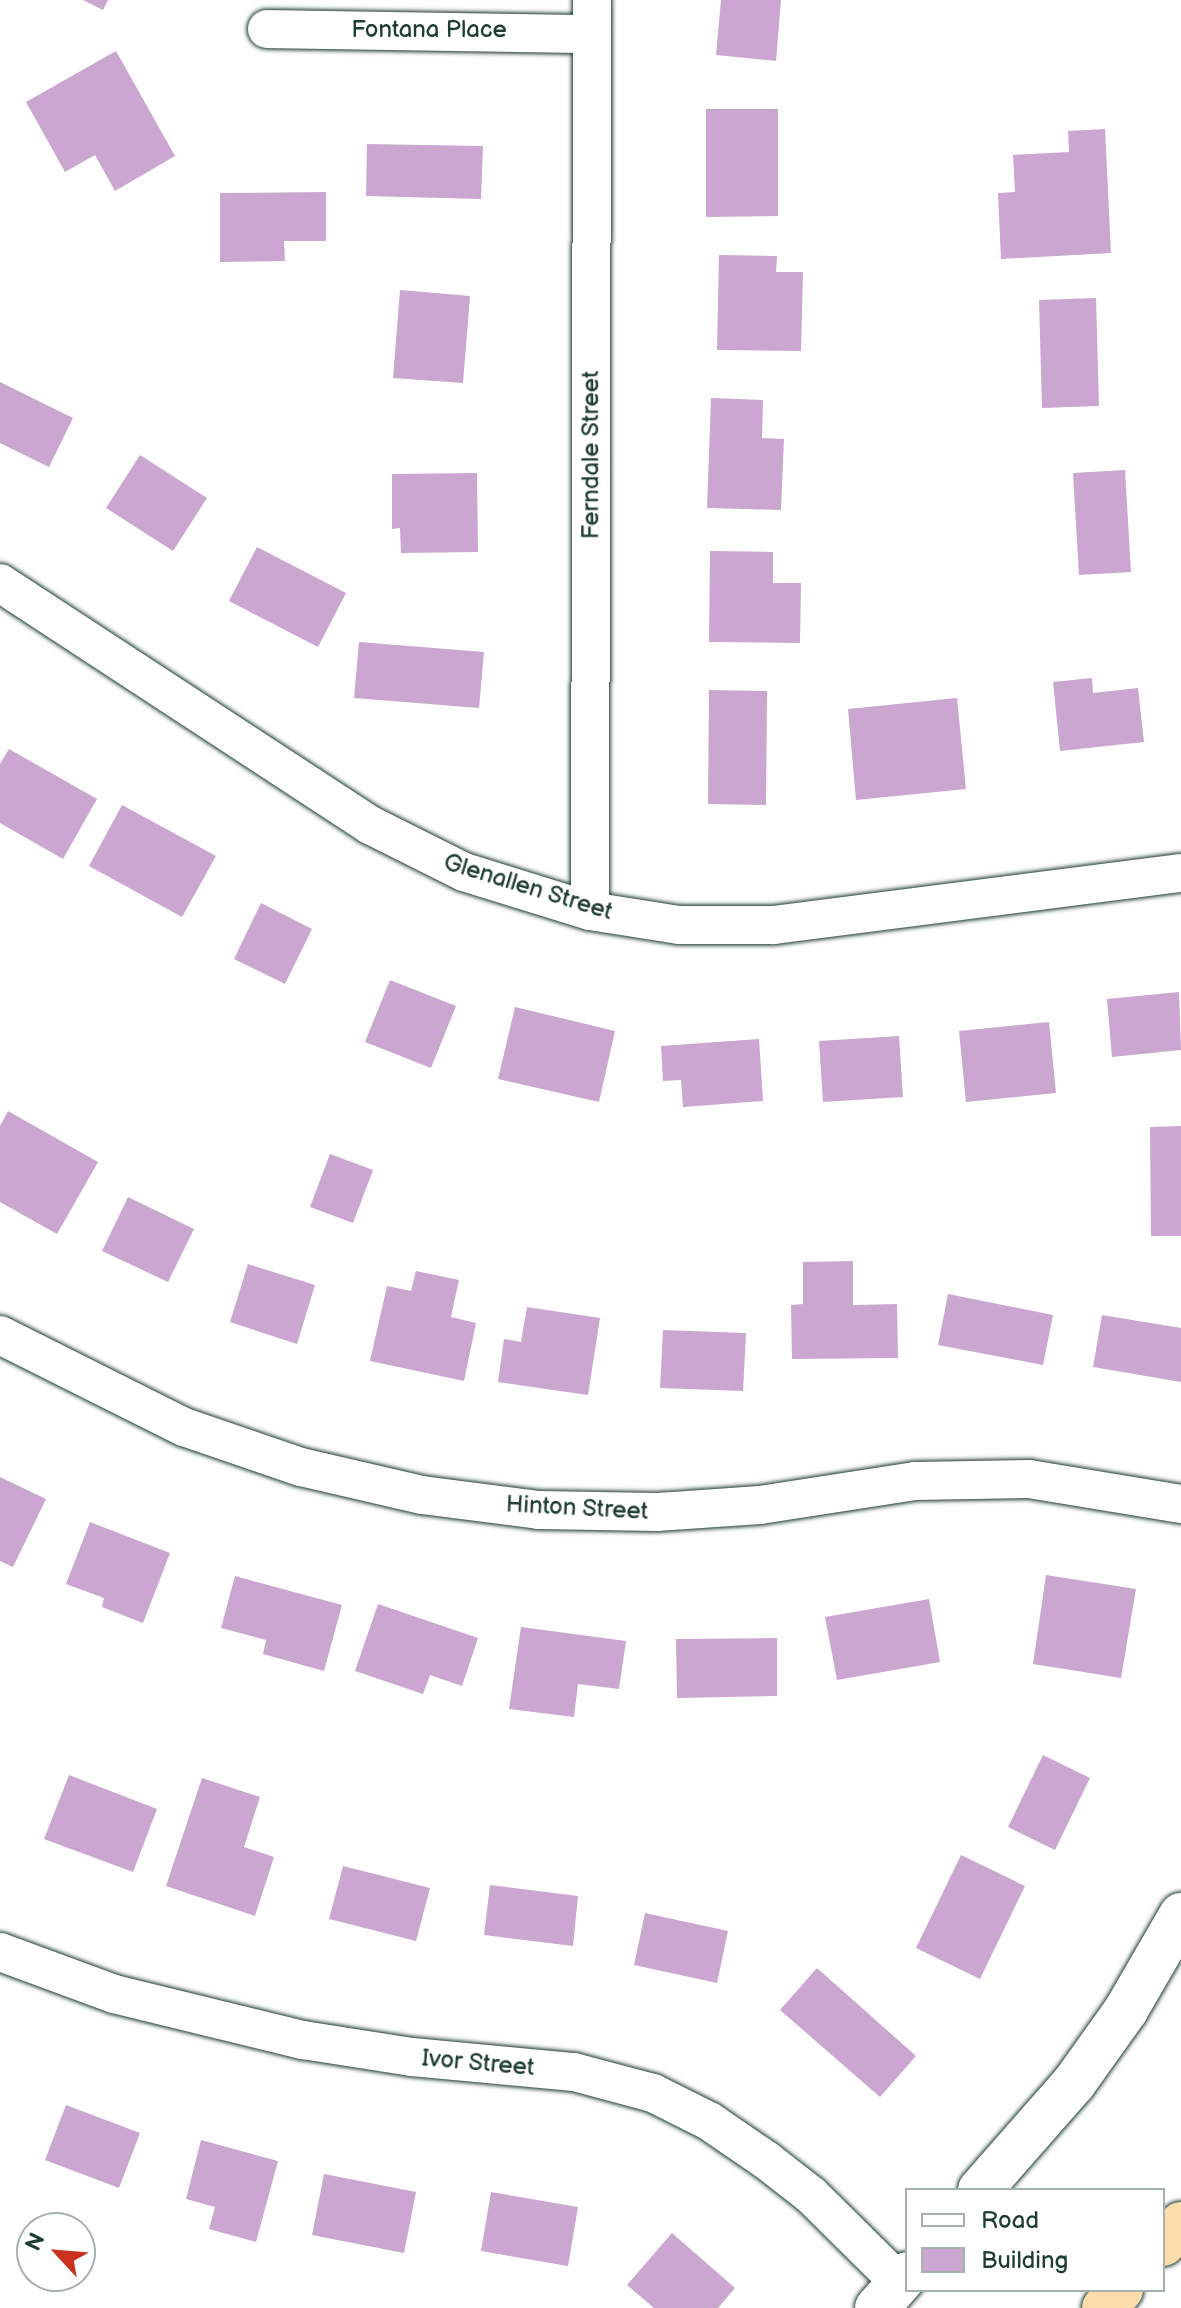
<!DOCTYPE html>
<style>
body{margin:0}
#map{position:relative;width:1181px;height:2308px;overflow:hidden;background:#fff;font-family:"Balsamiq Sans",sans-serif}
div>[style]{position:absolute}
.building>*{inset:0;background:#caa6d0}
.roads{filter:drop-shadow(0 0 2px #1f3d34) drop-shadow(0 0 2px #1f3d34)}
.street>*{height:38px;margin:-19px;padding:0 19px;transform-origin:19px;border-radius:19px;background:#fff}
.secondary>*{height:44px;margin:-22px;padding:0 22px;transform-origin:22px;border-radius:22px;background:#fff}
.highway>*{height:44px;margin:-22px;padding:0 22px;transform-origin:22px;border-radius:22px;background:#fddcac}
span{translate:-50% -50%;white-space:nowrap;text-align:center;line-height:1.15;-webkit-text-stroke:7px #fff;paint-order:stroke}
.street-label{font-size:24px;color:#1f3d34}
.legend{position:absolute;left:905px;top:2188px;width:260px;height:104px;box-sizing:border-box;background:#fff;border:2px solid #a5b1ae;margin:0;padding:10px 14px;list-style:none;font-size:24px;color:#1f3d34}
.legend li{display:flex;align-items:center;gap:16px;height:40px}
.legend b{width:40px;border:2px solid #a5b1ae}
.north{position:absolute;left:16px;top:2212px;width:80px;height:80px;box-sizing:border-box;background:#fff;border:2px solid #a5b1ae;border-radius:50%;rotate:296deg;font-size:22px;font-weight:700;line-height:32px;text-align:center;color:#1f3d34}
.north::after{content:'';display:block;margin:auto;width:28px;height:36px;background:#c8321e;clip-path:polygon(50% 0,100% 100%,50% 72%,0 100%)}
</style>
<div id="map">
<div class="building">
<i style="clip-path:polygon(83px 0,108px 0,103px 10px)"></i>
<i style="clip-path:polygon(721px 0,781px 0,776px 61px,716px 55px)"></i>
<i style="clip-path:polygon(116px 51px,175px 156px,115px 191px,95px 155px,65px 172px,26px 102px)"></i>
<i style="clip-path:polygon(706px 109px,778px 109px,778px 216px,706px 217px)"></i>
<i style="clip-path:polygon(1105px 129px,1111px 253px,1001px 259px,998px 193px,1015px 192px,1013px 155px,1069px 152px,1068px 131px)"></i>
<i style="clip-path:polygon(367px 144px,483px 146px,481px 199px,366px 196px)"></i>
<i style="clip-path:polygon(326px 192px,326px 241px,284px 241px,285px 261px,220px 262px,220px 193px)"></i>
<i style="clip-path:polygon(719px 255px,777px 256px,776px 272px,803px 272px,801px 351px,717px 350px)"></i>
<i style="clip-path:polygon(400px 290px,470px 296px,463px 383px,393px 378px)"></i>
<i style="clip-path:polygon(1096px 298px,1099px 406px,1042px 408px,1039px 300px)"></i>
<i style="clip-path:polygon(0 382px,73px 418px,49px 467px,0 443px)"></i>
<i style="clip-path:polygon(711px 398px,763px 400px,762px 438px,784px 439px,781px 510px,707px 508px)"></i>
<i style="clip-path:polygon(140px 455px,207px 498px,173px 551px,106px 508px)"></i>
<i style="clip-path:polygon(1125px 470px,1131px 572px,1079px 575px,1073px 473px)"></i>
<i style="clip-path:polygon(477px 473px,478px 552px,401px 553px,400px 528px,392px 529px,392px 474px)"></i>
<i style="clip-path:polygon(257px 547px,346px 593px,318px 647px,229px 601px)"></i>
<i style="clip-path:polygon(710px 551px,773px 552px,773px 583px,801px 583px,800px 643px,709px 642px)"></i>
<i style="clip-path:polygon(359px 642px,484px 652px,479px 708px,354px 698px)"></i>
<i style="clip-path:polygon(1092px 678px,1093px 693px,1138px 688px,1144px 742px,1060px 751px,1053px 682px)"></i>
<i style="clip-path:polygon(709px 690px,767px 691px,766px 805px,708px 804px)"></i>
<i style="clip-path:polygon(957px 698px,966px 789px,856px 800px,848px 709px)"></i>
<i style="clip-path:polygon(9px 749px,97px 799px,63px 859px,0 823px,0 764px)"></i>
<i style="clip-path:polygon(122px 805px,216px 856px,182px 917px,89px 866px)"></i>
<i style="clip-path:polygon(261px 903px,312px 929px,285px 984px,234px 959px)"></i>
<i style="clip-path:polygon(390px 980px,456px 1006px,431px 1068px,365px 1042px)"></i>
<i style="clip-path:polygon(1179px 992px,1181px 1050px,1112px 1057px,1107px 999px)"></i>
<i style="clip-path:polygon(515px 1007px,615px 1031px,599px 1102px,498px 1079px)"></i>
<i style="clip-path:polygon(1049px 1022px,1056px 1093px,966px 1102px,959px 1031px)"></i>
<i style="clip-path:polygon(899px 1036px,903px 1097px,823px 1102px,819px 1041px)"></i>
<i style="clip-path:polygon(759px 1039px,763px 1101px,683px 1107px,681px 1080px,663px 1081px,661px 1046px)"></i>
<i style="clip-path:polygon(8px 1111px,98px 1162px,57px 1234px,0 1202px,0 1126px)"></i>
<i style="clip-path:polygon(1181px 1126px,1181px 1236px,1151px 1236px,1150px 1127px)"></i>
<i style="clip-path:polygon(330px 1154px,373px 1170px,353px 1223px,310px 1207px)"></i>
<i style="clip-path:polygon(128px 1197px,194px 1229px,168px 1282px,102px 1251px)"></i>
<i style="clip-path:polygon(853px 1261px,853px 1305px,897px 1304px,898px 1358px,792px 1359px,791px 1305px,803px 1304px,803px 1262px)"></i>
<i style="clip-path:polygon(248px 1264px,315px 1285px,297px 1344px,230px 1322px)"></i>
<i style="clip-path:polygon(416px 1271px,459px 1280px,451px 1317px,476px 1323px,464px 1381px,370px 1361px,387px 1286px,411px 1291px)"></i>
<i style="clip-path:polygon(948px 1294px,1053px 1315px,1043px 1365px,938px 1345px)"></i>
<i style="clip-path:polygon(527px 1307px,600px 1318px,588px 1395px,498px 1382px,504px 1339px,521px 1342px)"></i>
<i style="clip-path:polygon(1102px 1315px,1181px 1328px,1181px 1382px,1093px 1367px)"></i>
<i style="clip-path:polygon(663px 1330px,746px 1333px,743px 1391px,660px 1388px)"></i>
<i style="clip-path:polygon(0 1477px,46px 1499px,13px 1567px,0 1561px)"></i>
<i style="clip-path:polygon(90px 1522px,170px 1553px,143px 1623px,102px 1607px,104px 1598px,66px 1584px)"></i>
<i style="clip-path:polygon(1046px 1575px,1136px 1589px,1121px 1678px,1033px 1664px)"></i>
<i style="clip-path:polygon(235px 1576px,342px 1605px,324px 1671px,263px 1654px,266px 1640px,221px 1628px)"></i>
<i style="clip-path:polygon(929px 1599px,940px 1662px,837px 1680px,825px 1617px)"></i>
<i style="clip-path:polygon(378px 1604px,478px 1638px,462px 1686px,430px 1675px,423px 1694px,355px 1671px)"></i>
<i style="clip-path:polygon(521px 1627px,626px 1641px,619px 1689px,578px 1684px,574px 1717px,509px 1709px)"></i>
<i style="clip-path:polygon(777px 1638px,777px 1696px,677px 1698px,676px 1639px)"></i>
<i style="clip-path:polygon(1043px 1755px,1090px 1778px,1055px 1850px,1008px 1827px)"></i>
<i style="clip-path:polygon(69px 1775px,157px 1809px,133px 1872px,44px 1839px)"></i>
<i style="clip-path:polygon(202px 1778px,260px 1797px,244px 1847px,274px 1857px,255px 1916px,166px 1886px)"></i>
<i style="clip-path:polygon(961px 1855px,1025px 1886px,980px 1979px,916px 1948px)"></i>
<i style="clip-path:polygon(343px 1866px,430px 1888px,416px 1941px,329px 1919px)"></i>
<i style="clip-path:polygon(490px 1885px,578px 1896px,573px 1946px,484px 1935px)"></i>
<i style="clip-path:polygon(645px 1913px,728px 1931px,717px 1983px,634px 1965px)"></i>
<i style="clip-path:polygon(817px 1968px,916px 2056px,880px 2097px,780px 2010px)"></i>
<i style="clip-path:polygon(66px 2105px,140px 2133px,119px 2188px,45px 2160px)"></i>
<i style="clip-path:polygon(201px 2140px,278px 2161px,256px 2242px,209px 2229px,215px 2207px,186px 2199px)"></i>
<i style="clip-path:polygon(324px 2174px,416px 2192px,404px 2253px,312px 2235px)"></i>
<i style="clip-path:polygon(491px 2192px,578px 2207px,568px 2266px,481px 2251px)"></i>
<i style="clip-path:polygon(672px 2233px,735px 2288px,718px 2308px,654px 2308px,627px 2285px)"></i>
</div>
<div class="roads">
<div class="street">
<i style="left:267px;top:29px;width:325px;rotate:0.9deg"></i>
<i style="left:0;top:583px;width:442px;rotate:33.2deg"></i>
<i style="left:370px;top:825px;width:105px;rotate:26.6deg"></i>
<i style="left:464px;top:872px;width:132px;rotate:17.2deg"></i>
<i style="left:590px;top:911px;width:90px;rotate:8.9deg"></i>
<i style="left:679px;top:925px;width:95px"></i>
<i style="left:774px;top:925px;width:410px;rotate:-7.3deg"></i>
<i style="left:590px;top:911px;width:911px;rotate:-89.87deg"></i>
<i style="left:0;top:1335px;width:206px;rotate:26.6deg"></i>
<i style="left:184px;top:1427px;width:124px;rotate:18.9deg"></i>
<i style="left:301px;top:1467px;width:124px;rotate:13deg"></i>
<i style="left:422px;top:1495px;width:118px;rotate:7.3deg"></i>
<i style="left:539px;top:1510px;width:118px;rotate:1deg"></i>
<i style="left:657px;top:1512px;width:103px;rotate:-3.9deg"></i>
<i style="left:760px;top:1505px;width:157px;rotate:-8.8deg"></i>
<i style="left:915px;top:1481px;width:114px;rotate:-1deg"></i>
<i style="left:1029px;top:1479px;width:154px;rotate:9.3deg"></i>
<i style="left:0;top:1952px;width:121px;rotate:20.2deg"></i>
<i style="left:114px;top:1994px;width:195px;rotate:13.7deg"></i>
<i style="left:303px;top:2040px;width:110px;rotate:8.9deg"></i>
<i style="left:412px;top:2057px;width:163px;rotate:5.3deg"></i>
<i style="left:574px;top:2072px;width:82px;rotate:14.9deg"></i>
<i style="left:653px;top:2093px;width:63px;rotate:26.6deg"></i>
<i style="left:709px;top:2121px;width:69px;rotate:34.4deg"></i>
<i style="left:766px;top:2160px;width:57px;rotate:37.9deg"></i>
<i style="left:811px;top:2195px;width:125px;rotate:44.7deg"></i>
</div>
<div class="secondary">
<i style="left:980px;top:2190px;width:142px;rotate:-48.7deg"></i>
<i style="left:1074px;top:2083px;width:90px;rotate:-54.5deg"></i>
<i style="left:1126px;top:2010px;width:110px;rotate:-59.9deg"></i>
<i style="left:877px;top:2308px;width:45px;rotate:-48.6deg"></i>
</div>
<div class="highway">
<i style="left:1163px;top:2244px;width:27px;rotate:-48deg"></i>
<i style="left:1104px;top:2308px;width:25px;rotate:-47deg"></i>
</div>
</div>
<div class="street-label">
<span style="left:429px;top:30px">Fontana Place</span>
<span style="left:591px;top:455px;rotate:-90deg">Ferndale Street</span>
<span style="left:528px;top:887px;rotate:17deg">Glenallen Street</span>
<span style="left:577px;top:1508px;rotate:3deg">Hinton Street</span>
<span style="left:478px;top:2063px;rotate:5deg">Ivor Street</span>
</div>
<ul class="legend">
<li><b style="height:10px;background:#fff"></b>Road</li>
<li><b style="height:22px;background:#caa6d0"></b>Building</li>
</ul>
<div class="north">N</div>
</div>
